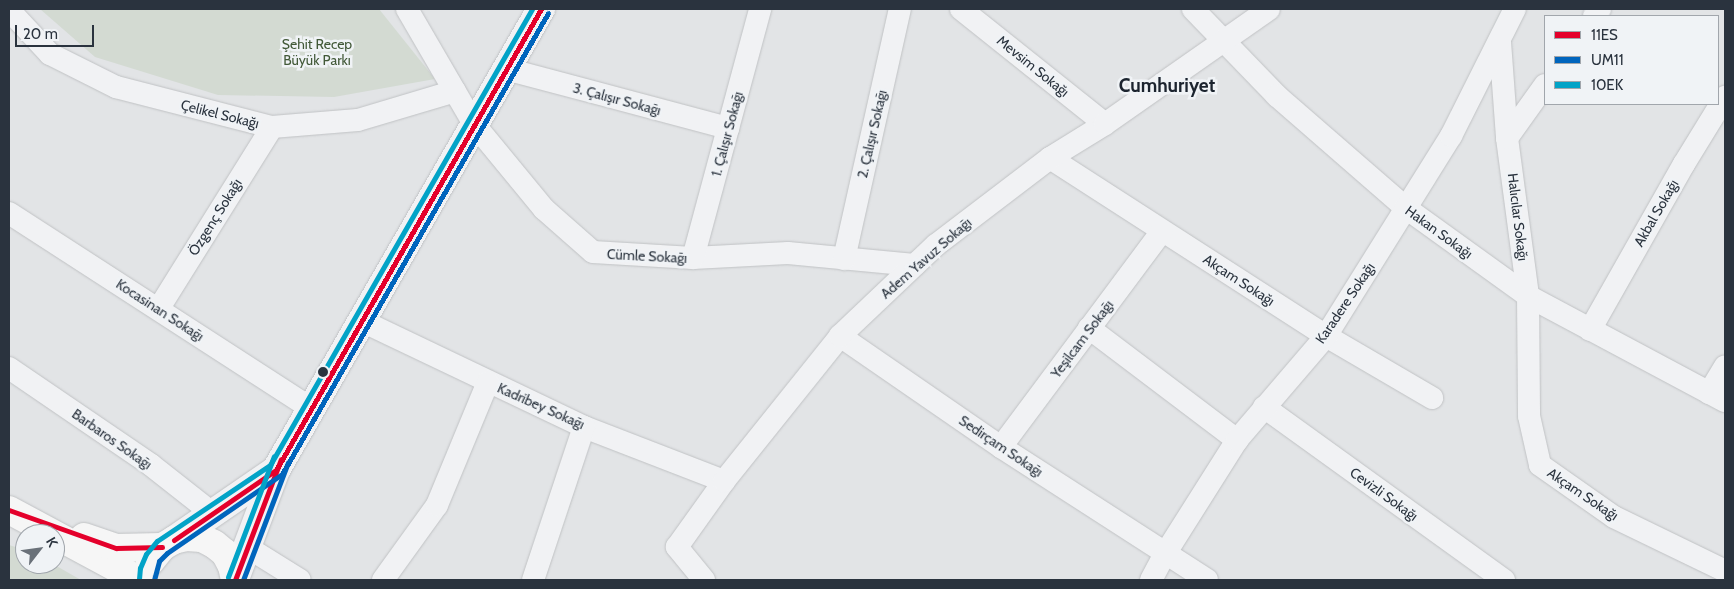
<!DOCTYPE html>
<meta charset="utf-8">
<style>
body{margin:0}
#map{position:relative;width:1734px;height:589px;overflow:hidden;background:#e2e4e6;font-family:Cabin,sans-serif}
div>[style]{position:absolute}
.green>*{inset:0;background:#d3dad2}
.roads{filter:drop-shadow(0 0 1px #c0c2c4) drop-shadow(0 0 1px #c0c2c4)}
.minor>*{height:22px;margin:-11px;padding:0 11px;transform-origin:11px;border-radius:11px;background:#f1f2f4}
.tertiary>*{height:28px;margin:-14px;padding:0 14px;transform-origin:14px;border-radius:14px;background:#f1f2f4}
.secondary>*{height:28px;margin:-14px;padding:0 14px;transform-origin:14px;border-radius:14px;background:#f6f6f6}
.bus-1>*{height:5px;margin:-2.5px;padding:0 2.5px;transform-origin:2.5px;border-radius:2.5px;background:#e4002b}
.bus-2>*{height:5px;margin:-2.5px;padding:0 2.5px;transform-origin:2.5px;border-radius:2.5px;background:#0065bd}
.bus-3>*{height:5px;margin:-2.5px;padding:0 2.5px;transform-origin:2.5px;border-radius:2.5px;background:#02a3c7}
.dots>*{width:14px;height:14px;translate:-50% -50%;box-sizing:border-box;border:2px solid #f0f3f6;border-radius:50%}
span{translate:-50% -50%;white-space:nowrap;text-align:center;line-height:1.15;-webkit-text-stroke:5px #f0f3f6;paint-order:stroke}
.park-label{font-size:14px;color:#425938}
.street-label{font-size:14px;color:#2a333e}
.district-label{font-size:19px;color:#1c242f;font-weight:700}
.frame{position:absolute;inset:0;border:10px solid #2a333e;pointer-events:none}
.legend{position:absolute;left:1544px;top:15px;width:175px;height:90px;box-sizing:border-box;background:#f0f3f6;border:1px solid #a1a6ac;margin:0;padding:6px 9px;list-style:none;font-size:15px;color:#2a333e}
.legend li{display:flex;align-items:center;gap:10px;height:25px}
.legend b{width:25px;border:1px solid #a1a6ac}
.north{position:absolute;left:15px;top:524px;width:50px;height:50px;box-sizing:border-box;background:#f0f3f6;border:1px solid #a1a6ac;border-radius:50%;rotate:60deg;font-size:14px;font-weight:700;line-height:20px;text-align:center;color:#2a333e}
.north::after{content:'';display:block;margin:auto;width:18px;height:22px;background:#6a7179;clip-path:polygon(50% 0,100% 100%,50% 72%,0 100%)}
.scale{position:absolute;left:15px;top:25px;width:79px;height:22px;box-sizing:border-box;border:2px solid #2a333e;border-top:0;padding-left:6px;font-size:15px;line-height:18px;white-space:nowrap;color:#2a333e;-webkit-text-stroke:4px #f0f3f6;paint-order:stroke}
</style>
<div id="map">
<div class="green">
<i style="clip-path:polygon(40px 9px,379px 9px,435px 79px,334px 97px,218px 95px,95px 57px)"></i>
<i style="clip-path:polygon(9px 545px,25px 550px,25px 564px,53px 564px,81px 580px,9px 580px)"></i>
</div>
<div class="roads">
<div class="minor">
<i style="left:407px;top:9px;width:133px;rotate:59.8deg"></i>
<i style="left:474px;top:124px;width:110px;rotate:50.5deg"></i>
<i style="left:544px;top:209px;width:65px;rotate:41.3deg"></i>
<i style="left:593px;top:252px;width:100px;rotate:3.4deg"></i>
<i style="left:693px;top:258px;width:95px;rotate:-3deg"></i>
<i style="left:788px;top:253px;width:127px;rotate:5.4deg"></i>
<i style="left:961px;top:9px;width:184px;rotate:38.6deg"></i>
<i style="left:1193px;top:9px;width:121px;rotate:46deg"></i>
<i style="left:1277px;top:96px;width:171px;rotate:41deg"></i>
<i style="left:1406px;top:208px;width:150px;rotate:35.8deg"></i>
<i style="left:1528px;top:296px;width:223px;rotate:28.1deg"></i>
<i style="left:9px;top:10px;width:60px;rotate:47deg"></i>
<i style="left:50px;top:54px;width:74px;rotate:26.6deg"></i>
<i style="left:116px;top:87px;width:161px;rotate:14.4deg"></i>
<i style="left:272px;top:127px;width:86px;rotate:-4.7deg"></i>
<i style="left:358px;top:120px;width:101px;rotate:-16.6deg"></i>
<i style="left:1594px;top:16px;width:9px;rotate:-49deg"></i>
<i style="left:1500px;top:42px;width:96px;rotate:85.8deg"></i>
<i style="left:1507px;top:138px;width:159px;rotate:82.4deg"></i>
<i style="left:1528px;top:296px;width:120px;rotate:89.5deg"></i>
<i style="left:1529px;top:416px;width:50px;rotate:77.3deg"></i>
<i style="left:1540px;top:465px;width:90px;rotate:35.1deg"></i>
<i style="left:1614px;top:517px;width:123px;rotate:25.9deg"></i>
<i style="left:506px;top:69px;width:230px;rotate:14.9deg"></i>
<i style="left:1507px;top:138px;width:65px;rotate:-54.4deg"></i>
<i style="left:1050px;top:158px;width:328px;rotate:32.8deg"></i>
<i style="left:1326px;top:336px;width:123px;rotate:30.3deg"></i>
<i style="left:9px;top:213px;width:359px;rotate:32.9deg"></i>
<i style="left:693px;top:258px;width:258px;rotate:-74.9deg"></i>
<i style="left:844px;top:259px;width:256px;rotate:-77.4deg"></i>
<i style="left:159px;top:308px;width:213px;rotate:-58deg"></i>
<i style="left:362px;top:321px;width:246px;rotate:25.5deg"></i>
<i style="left:584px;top:427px;width:150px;rotate:21.1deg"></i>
<i style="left:1089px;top:328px;width:186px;rotate:37.1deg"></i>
<i style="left:1590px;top:330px;width:191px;rotate:-60.5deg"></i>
<i style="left:1684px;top:164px;width:79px;rotate:-58.5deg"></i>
<i style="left:840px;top:336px;width:196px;rotate:34.6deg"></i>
<i style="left:1001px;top:447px;width:245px;rotate:32.8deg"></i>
<i style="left:9px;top:368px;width:172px;rotate:34.3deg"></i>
<i style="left:151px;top:465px;width:78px;rotate:38.2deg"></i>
<i style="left:1709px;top:393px;width:31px;rotate:-59deg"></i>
<i style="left:1264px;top:407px;width:296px;rotate:35.8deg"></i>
<i style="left:1001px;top:447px;width:269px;rotate:-53.3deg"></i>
<i style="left:247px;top:547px;width:62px;rotate:31.9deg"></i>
<i style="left:383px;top:580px;width:92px;rotate:-54.2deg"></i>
<i style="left:437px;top:505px;width:133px;rotate:-67.5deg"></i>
<i style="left:533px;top:580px;width:161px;rotate:-71.6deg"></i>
<i style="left:704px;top:580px;width:43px;rotate:-129.3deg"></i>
<i style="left:677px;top:547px;width:81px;rotate:-54.5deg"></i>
<i style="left:724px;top:481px;width:186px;rotate:-51.3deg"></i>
<i style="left:840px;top:336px;width:132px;rotate:-43.5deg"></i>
<i style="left:936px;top:245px;width:143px;rotate:-37.3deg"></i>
<i style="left:1050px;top:158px;width:65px;rotate:-31.7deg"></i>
<i style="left:1105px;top:124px;width:200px;rotate:-35deg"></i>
<i style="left:1151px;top:580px;width:30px;rotate:-62deg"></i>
<i style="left:1165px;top:554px;width:135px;rotate:-57.7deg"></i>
<i style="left:1237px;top:440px;width:137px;rotate:-49.4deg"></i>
<i style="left:1326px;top:336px;width:236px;rotate:-58deg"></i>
<i style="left:1451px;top:136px;width:142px;rotate:-63.3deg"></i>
</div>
<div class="tertiary">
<i style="left:174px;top:540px;width:124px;rotate:-34.5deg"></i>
<i style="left:235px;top:579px;width:116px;rotate:-69.4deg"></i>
<i style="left:276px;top:470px;width:532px;rotate:-60.11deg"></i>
</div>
<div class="secondary">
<i style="left:9px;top:510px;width:148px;rotate:28.3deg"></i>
<i style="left:84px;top:537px;width:34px;rotate:19deg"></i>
<i style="left:116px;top:548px;width:46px;rotate:-1.2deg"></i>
<i style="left:150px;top:562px;width:19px;rotate:-51deg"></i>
<i style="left:162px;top:547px;width:14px;rotate:-30deg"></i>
<i style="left:174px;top:540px;width:12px;rotate:-14deg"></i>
<i style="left:186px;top:537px;width:16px;rotate:4deg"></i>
<i style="left:202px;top:538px;width:13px;rotate:27deg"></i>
<i style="left:214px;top:544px;width:14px;rotate:39deg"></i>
<i style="left:225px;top:553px;width:15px;rotate:62deg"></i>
<i style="left:232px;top:566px;width:14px;rotate:78deg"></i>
</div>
</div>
<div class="bus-1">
<i style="left:9px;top:510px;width:114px;rotate:19.6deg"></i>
<i style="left:116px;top:548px;width:46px;rotate:-1.2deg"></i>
<i style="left:174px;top:540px;width:124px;rotate:-34.5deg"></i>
<i style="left:276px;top:470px;width:532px;rotate:-60.11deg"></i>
<i style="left:235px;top:580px;width:129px;rotate:-69.2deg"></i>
</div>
<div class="bus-2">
<i style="left:154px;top:580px;width:20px;rotate:-75deg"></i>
<i style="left:159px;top:561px;width:11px;rotate:-45deg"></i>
<i style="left:167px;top:553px;width:140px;rotate:-34.5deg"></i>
<i style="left:282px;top:474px;width:532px;rotate:-60.01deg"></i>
<i style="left:243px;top:580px;width:126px;rotate:-69.1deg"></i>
</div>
<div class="bus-3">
<i style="left:228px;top:577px;width:129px;rotate:-69.2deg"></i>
<i style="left:139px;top:579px;width:11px;rotate:-85deg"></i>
<i style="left:140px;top:568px;width:15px;rotate:-67deg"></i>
<i style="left:146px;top:554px;width:17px;rotate:-50deg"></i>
<i style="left:157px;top:541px;width:136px;rotate:-33.9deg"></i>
<i style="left:270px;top:465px;width:526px;rotate:-60.12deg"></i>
</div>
<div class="dots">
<i style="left:323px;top:372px;background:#2a333e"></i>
</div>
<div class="park-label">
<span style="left:317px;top:52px">Şehit Recep<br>Büyük Parkı</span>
</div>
<div class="street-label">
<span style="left:1033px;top:66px;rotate:39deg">Mevsim Sokağı</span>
<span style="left:617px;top:99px;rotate:15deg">3. Çalışır Sokağı</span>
<span style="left:220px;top:114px;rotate:14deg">Çelikel Sokağı</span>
<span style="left:727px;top:134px;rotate:-75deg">1. Çalışır Sokağı</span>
<span style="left:872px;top:134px;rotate:-77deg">2. Çalışır Sokağı</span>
<span style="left:1656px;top:213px;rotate:-60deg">Akbal Sokağı</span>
<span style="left:215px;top:217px;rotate:-58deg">Özgenç Sokağı</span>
<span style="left:1518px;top:217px;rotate:83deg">Halıcılar Sokağı</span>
<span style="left:1439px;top:232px;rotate:36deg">Hakan Sokağı</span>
<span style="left:647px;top:256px;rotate:3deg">Cümle Sokağı</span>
<span style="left:926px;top:258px;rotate:-41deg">Adem Yavuz Sokağı</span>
<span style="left:1239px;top:280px;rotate:33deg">Akçam Sokağı</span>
<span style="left:1345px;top:303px;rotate:-56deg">Karadere Sokağı</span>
<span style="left:160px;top:310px;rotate:33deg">Kocasinan Sokağı</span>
<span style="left:1082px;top:339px;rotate:-53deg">Yeşilcam Sokağı</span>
<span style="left:541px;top:406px;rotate:24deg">Kadribey Sokağı</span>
<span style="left:112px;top:439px;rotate:35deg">Barbaros Sokağı</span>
<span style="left:1001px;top:446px;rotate:34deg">Sedirçam Sokağı</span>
<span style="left:1384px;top:494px;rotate:36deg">Cevizli Sokağı</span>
<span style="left:1583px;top:494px;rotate:34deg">Akçam Sokağı</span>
</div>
<div class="district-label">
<span style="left:1167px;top:86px">Cumhuriyet</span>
</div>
<div class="frame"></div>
<ul class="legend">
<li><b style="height:6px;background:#e4002b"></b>11ES</li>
<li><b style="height:6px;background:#0065bd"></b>UM11</li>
<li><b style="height:6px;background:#02a3c7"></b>10EK</li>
</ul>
<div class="north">K</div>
<div class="scale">20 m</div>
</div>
